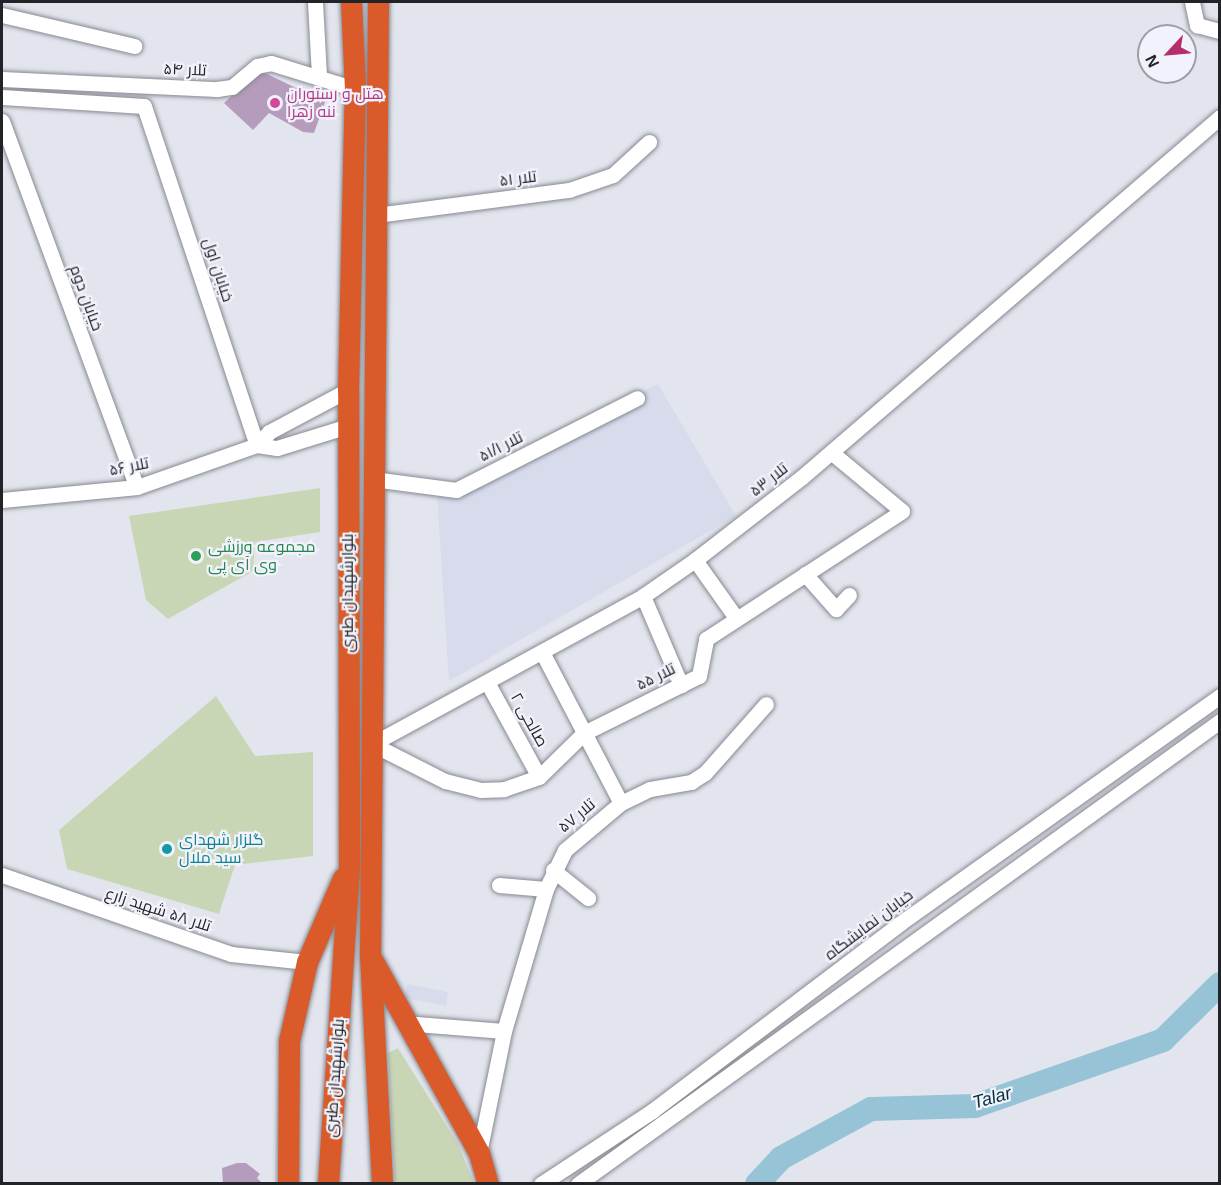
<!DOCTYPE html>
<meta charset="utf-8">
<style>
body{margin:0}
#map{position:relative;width:1221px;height:1185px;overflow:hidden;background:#e3e5ee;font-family:Helvetica,Cairo,sans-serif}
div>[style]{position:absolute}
.built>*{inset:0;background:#d8dbeb}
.green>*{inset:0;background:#c9d6b6}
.river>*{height:24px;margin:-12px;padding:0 12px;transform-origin:12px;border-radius:12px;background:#97c3d7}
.building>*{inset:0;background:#b69cbc}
.roads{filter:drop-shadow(0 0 2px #878991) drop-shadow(0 0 2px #878991)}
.minor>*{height:15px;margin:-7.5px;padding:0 7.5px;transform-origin:7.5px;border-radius:7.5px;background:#fff}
.highway>*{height:21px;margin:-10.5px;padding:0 10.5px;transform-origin:10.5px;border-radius:10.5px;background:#da5b29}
.dots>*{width:16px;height:16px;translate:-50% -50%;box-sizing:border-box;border:3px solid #f1f2fb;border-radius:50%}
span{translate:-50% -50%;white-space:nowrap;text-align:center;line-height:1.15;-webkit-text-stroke:4.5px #f1f2fb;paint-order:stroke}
.street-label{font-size:16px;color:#222326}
.hotel-label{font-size:16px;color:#b23c85}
.left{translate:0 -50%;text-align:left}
.leisure-label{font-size:16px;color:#27864d}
.culture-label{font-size:16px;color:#0d838f}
.water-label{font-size:18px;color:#052e3d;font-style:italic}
.frame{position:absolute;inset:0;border:3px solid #222326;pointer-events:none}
.north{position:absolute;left:1137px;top:24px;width:60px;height:60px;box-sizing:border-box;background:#f1f2fb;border:2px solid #9e9fa6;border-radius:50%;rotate:244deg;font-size:16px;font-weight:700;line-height:24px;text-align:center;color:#222326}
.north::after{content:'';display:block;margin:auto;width:21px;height:27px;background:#b62d6c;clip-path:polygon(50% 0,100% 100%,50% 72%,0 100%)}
</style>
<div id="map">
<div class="built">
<i style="clip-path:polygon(658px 384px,736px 516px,449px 681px,437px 494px)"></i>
<i style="clip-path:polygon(407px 984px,448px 992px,446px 1006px,405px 998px)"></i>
</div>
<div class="green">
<i style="clip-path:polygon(320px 488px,320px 532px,255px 542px,253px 571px,168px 619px,146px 600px,129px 516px)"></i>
<i style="clip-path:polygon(216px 696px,255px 756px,313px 752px,313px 856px,235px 865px,219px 914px,67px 869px,59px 830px)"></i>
<i style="clip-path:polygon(398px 1048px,458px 1144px,474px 1183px,395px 1183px,388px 1053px)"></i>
</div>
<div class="river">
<i style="left:757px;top:1184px;width:35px;rotate:-47deg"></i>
<i style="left:781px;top:1158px;width:102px;rotate:-28.6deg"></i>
<i style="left:871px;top:1109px;width:104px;rotate:-1.7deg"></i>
<i style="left:975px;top:1106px;width:199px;rotate:-19.3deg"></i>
<i style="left:1163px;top:1040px;width:80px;rotate:-44.5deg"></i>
</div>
<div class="building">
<i style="clip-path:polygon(263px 72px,325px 102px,314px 133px,303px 132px,269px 113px,253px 130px,224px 103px,255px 73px)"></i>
<i style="clip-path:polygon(237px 1163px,246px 1163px,260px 1174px,257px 1178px,263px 1184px,223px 1184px,222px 1168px)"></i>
</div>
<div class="roads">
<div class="minor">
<i style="left:315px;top:2px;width:75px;rotate:86.9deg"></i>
<i style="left:1192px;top:2px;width:24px;rotate:78deg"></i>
<i style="left:1197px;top:25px;width:24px;rotate:15deg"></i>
<i style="left:2px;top:15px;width:136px;rotate:13.2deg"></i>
<i style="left:2px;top:79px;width:215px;rotate:2.7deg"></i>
<i style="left:217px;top:89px;width:15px;rotate:-8deg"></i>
<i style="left:232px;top:87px;width:33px;rotate:-40deg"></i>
<i style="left:257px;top:66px;width:14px;rotate:-12deg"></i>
<i style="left:271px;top:63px;width:88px;rotate:17.2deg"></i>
<i style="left:2px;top:97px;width:142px;rotate:3.6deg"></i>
<i style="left:144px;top:106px;width:357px;rotate:71.6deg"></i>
<i style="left:2px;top:121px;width:390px;rotate:69.8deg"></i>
<i style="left:376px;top:215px;width:195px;rotate:-7.4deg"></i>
<i style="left:569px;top:190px;width:46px;rotate:-18.8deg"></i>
<i style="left:613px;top:175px;width:49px;rotate:-42.5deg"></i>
<i style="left:257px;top:445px;width:20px;rotate:9deg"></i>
<i style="left:277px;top:448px;width:74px;rotate:-17.2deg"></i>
<i style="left:373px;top:479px;width:84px;rotate:7.5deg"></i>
<i style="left:456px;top:490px;width:203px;rotate:-26.9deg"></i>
<i style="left:2px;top:500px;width:136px;rotate:-5.5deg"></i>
<i style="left:137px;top:487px;width:127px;rotate:-19.3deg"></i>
<i style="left:257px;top:445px;width:18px;rotate:-47deg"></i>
<i style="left:269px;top:432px;width:89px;rotate:-28deg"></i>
<i style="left:695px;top:560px;width:71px;rotate:54.7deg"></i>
<i style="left:805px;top:574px;width:47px;rotate:48.5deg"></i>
<i style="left:836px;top:609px;width:19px;rotate:-47deg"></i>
<i style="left:643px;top:596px;width:97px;rotate:66.9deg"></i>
<i style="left:542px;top:652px;width:170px;rotate:62.4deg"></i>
<i style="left:487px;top:682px;width:108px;rotate:61.3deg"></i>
<i style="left:372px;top:744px;width:309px;rotate:-28.6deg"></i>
<i style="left:643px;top:596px;width:63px;rotate:-34.7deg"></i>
<i style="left:695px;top:560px;width:135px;rotate:-37.8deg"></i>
<i style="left:802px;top:477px;width:552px;rotate:-40.74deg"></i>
<i style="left:372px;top:744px;width:82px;rotate:26.9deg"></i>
<i style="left:445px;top:781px;width:37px;rotate:14deg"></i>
<i style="left:481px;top:790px;width:23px;rotate:-2deg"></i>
<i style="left:504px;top:789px;width:37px;rotate:-19deg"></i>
<i style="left:539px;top:777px;width:63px;rotate:-44.4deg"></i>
<i style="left:584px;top:733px;width:128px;rotate:-26.4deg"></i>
<i style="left:699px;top:676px;width:38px;rotate:-79deg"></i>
<i style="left:706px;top:639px;width:234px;rotate:-33.1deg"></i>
<i style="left:902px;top:511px;width:92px;rotate:-140.3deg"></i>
<i style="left:553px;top:870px;width:45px;rotate:38.7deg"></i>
<i style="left:2px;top:875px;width:242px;rotate:19deg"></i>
<i style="left:231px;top:954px;width:76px;rotate:6deg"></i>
<i style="left:499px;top:885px;width:47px;rotate:4.9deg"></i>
<i style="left:404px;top:1023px;width:100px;rotate:4.6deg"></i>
<i style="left:479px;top:1153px;width:125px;rotate:-78.4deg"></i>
<i style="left:504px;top:1031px;width:148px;rotate:-73.5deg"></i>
<i style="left:546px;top:889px;width:43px;rotate:-64deg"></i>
<i style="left:565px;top:850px;width:73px;rotate:-40deg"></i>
<i style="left:621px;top:803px;width:32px;rotate:-26deg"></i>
<i style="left:650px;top:789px;width:42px;rotate:-9.7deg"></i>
<i style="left:691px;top:782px;width:17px;rotate:-33deg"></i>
<i style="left:705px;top:773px;width:92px;rotate:-48.5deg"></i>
<i style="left:541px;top:1184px;width:133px;rotate:-33.3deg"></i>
<i style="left:652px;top:1111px;width:310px;rotate:-37.1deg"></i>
<i style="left:899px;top:924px;width:394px;rotate:-35.4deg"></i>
<i style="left:578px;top:1184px;width:792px;rotate:-35.8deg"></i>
</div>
<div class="highway">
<i style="left:378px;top:2px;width:952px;rotate:90.48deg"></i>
<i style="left:370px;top:954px;width:230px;rotate:87deg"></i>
<i style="left:373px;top:961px;width:219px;rotate:61.1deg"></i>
<i style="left:479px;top:1153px;width:32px;rotate:74deg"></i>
<i style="left:288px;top:1184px;width:143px;rotate:-89.6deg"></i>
<i style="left:289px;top:1041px;width:81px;rotate:-77.2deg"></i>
<i style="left:307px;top:962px;width:91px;rotate:-66.8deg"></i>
<i style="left:328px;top:1184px;width:321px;rotate:-86.2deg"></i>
<i style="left:349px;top:864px;width:474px;rotate:-90.1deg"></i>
<i style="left:348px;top:390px;width:301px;rotate:-88.7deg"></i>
<i style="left:355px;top:89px;width:87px;rotate:-92.6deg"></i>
</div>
</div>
<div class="dots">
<i style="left:275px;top:103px;background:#d1479c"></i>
<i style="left:196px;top:556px;background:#2e9e5b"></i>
<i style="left:167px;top:849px;background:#0f9aa8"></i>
</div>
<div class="street-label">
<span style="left:185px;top:70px;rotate:2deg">تلار ۵۴</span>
<span style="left:518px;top:179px;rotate:-7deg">تلار ۵۱</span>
<span style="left:218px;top:270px;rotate:72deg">خیابان اول</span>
<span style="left:86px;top:298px;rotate:70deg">خیابان دوم</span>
<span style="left:501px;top:447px;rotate:-27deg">تلار ۵۱/۱</span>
<span style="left:129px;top:467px;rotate:-11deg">تلار ۵۶</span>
<span style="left:769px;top:480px;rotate:-38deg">تلار ۵۳</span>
<span style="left:348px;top:593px;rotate:-90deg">بلوارشهیدان طبری</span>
<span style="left:656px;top:677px;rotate:-26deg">تلار ۵۵</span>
<span style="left:529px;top:720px;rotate:61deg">صالحی ۲</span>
<span style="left:577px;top:816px;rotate:-40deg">تلار ۵۷</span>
<span style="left:158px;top:910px;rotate:18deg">تلار ۵۸ شهید زارع</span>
<span style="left:869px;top:925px;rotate:-37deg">خیابان نمایشگاه</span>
<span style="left:335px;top:1078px;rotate:-86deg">بلوارشهیدان طبری</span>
</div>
<div class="hotel-label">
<span class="left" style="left:287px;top:103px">هتل و رستوران<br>ننه زهرا</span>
</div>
<div class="leisure-label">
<span class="left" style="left:208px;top:556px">مجموعه ورزشی<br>وی آی پی</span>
</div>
<div class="culture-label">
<span class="left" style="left:179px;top:849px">گلزار شهدای<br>سید ملال</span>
</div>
<div class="water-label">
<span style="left:992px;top:1098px;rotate:-16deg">Talar</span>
</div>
<div class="frame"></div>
<div class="north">N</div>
</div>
